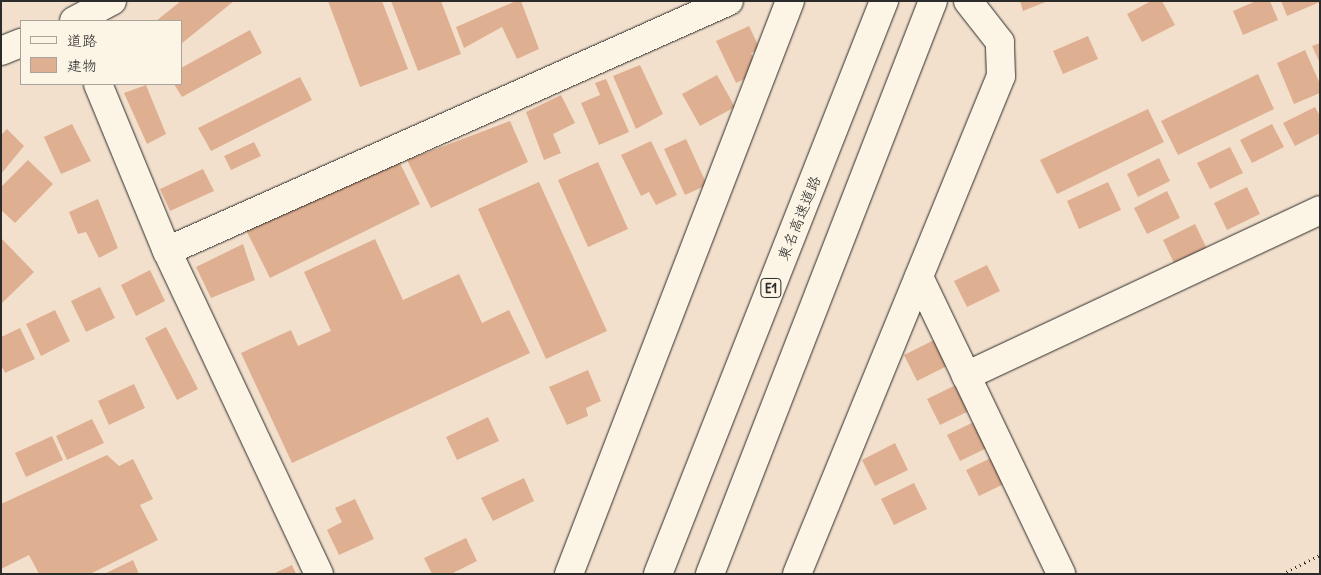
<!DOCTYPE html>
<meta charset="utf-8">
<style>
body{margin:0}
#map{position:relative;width:1321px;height:575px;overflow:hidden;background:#f3e0cc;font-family:"Patrick Hand","Klee One",sans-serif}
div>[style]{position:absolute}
.building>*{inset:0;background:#dfaf91}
.path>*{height:3px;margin-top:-1.5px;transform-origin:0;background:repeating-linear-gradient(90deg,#2b2b2b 0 1px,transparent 0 5px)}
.roads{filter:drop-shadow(0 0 1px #2b2b2b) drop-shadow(0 0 1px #2b2b2b)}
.minor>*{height:28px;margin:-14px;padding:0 14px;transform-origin:14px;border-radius:14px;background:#fcf5e5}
.major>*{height:28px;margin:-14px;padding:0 14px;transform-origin:14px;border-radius:14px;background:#fcf5e5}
.highway>*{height:28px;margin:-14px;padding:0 14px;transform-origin:14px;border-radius:14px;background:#fcf5e5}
span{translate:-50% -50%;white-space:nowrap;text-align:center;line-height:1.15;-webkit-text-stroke:4px #fcf5e5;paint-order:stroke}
.shield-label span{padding:1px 4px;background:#fcf5e5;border:1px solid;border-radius:4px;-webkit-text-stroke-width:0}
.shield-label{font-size:14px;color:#2b2b2b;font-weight:700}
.street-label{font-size:15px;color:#2b2b2b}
.frame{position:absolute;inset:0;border:2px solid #2b2b2b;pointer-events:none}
.legend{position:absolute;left:20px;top:20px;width:162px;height:65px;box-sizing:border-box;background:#fcf5e5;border:1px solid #a8a49b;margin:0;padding:6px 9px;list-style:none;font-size:15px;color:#2b2b2b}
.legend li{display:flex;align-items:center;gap:10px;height:25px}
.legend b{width:25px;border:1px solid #a8a49b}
</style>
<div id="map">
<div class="building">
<i style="clip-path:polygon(181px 1px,234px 1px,181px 44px,181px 21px,156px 21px)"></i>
<i style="clip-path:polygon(328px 1px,382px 1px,408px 69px,360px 87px)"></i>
<i style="clip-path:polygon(391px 1px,441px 1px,461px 54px,418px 71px)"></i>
<i style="clip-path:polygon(516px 1px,521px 1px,539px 49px,517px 59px,502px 27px,464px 48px,456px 27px)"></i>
<i style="clip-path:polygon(1020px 1px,1048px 1px,1023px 11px)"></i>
<i style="clip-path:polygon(1151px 1px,1162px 1px,1175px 25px,1142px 42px,1127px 14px)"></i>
<i style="clip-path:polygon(1256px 1px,1270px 1px,1278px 20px,1243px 35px,1233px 11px)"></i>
<i style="clip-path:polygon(1281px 1px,1320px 1px,1320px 2px,1287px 16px)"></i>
<i style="clip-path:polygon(749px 26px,760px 49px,751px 53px,760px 72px,736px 83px,716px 41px)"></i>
<i style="clip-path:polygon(250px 30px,262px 53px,182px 97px,174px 84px,181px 84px,181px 68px)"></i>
<i style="clip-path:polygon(1088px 36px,1098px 59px,1063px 74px,1053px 51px)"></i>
<i style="clip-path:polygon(1320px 43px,1320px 63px,1312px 46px)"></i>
<i style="clip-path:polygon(1305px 50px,1320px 84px,1320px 93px,1294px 104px,1277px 63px)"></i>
<i style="clip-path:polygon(640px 65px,663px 114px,636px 129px,613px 76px)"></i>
<i style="clip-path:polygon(1258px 74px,1274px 109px,1178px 155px,1161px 121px)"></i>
<i style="clip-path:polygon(717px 75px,735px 107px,700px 126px,682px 94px)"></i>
<i style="clip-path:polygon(300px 77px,312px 100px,211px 151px,198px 128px)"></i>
<i style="clip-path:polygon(606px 79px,629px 132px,599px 145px,581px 103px,600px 95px,595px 83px)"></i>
<i style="clip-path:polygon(146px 85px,166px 134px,147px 144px,124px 93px)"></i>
<i style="clip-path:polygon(561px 95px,575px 123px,553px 134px,561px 153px,544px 160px,526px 112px)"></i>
<i style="clip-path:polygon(1315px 107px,1320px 116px,1320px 133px,1295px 146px,1283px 123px)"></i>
<i style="clip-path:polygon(1148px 109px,1164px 142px,1057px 194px,1040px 160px)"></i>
<i style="clip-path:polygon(510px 121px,528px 162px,431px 208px,407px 160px)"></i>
<i style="clip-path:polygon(72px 124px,91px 161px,61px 174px,44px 137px)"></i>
<i style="clip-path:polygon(1272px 124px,1284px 147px,1252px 163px,1240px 140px)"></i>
<i style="clip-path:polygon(7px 129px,24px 146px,1px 174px,1px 135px)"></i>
<i style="clip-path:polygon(686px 139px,707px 185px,685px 195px,664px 149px)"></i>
<i style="clip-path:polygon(651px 141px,677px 195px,656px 205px,649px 192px,641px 196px,621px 155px)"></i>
<i style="clip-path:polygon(254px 142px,261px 156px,231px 170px,224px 156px)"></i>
<i style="clip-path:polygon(1230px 147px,1243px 173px,1210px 189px,1197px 163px)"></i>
<i style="clip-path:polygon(1159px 158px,1170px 181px,1138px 197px,1127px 174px)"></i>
<i style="clip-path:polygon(398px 159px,420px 204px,270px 278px,246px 230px)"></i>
<i style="clip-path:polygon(28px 160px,53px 184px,15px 223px,1px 210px,1px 187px)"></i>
<i style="clip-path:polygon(598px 162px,628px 229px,588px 247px,558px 180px)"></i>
<i style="clip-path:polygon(203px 169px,214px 191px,170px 211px,160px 189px)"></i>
<i style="clip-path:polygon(539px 182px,607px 331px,546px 359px,478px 209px)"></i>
<i style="clip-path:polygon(1108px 182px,1121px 210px,1079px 229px,1067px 201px)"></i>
<i style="clip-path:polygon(1247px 187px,1260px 214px,1227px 230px,1214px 203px)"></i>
<i style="clip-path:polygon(1167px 191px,1180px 218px,1147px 234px,1134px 208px)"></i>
<i style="clip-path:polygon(98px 199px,118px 248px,99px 258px,86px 232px,78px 234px,69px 212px)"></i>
<i style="clip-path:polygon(1195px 224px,1208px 251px,1176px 267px,1163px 240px)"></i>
<i style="clip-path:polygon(1px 238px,34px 272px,1px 304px)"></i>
<i style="clip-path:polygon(375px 239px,403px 300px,459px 274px,482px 323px,509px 310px,530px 353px,292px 463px,241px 353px,291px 330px,298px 346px,331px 331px,304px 272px)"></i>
<i style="clip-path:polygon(243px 244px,255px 280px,211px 298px,196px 267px)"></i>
<i style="clip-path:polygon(987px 265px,1000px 291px,967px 307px,954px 281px)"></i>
<i style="clip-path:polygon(150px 270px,165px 301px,136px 316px,121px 285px)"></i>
<i style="clip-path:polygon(100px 287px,115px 318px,86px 332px,71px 301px)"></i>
<i style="clip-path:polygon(55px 310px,70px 341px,41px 356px,26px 324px)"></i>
<i style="clip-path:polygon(166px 327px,198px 389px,177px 400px,145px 338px)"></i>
<i style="clip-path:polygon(20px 328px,35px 359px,5px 373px,1px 365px,1px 337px)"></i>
<i style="clip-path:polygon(936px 339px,949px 365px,917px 381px,904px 355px)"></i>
<i style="clip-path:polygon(588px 370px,601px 401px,586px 408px,588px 416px,567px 425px,549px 387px)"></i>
<i style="clip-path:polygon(960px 383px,973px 409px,940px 425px,927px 399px)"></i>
<i style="clip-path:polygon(134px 384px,145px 408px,109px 425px,98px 401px)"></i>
<i style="clip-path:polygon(488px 417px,499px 441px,457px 460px,446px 437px)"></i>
<i style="clip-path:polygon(92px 419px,104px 443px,67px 460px,56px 436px)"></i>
<i style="clip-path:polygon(980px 419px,993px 445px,960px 461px,947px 435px)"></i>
<i style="clip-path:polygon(52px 436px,63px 460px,26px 477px,15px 453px)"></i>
<i style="clip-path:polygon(895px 443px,908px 470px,875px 486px,862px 460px)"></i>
<i style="clip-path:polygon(999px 454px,1012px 480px,979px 496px,966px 470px)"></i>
<i style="clip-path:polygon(107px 455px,119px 466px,133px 459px,153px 499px,140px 505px,158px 540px,90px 574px,39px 574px,29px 555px,1px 569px,1px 504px)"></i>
<i style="clip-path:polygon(524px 478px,534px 501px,493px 521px,481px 498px)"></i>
<i style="clip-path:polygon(914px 483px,927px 509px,894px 525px,881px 499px)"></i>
<i style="clip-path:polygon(355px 499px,374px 539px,339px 555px,327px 530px,342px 522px,335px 508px)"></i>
<i style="clip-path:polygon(466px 538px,477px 561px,451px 574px,432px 574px,424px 558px)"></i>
<i style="clip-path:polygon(133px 560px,139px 574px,104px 574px)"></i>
<i style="clip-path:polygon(292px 565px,296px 574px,273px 574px)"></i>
</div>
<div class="path">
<i style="left:1282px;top:574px;width:42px;rotate:-26.6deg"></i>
</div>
<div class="roads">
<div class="minor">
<i style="left:98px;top:84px;width:181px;rotate:67.6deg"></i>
<i style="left:167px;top:251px;width:357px;rotate:64.8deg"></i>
<i style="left:167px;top:251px;width:615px;rotate:-23.98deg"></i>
<i style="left:919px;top:277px;width:329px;rotate:64.4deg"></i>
<i style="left:966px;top:376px;width:391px;rotate:-25.1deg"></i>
<i style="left:569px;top:574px;width:614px;rotate:-68.91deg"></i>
<i style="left:797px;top:574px;width:538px;rotate:-67.72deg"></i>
<i style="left:1001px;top:76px;width:34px;rotate:-92deg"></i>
<i style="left:1000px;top:42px;width:52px;rotate:-128deg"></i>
</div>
<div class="major">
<i style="left:74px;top:21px;width:43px;rotate:-27.8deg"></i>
<i style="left:1px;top:51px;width:22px;rotate:-22deg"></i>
</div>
<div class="highway">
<i style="left:658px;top:574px;width:616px;rotate:-68.47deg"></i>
<i style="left:710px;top:574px;width:615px;rotate:-68.74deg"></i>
</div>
</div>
<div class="shield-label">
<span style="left:771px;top:288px">E1</span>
</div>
<div class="street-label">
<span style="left:799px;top:218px;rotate:-68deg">東名高速道路</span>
</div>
<div class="frame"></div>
<ul class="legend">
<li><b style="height:6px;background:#fcf5e5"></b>道路</li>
<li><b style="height:14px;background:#dfaf91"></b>建物</li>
</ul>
</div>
